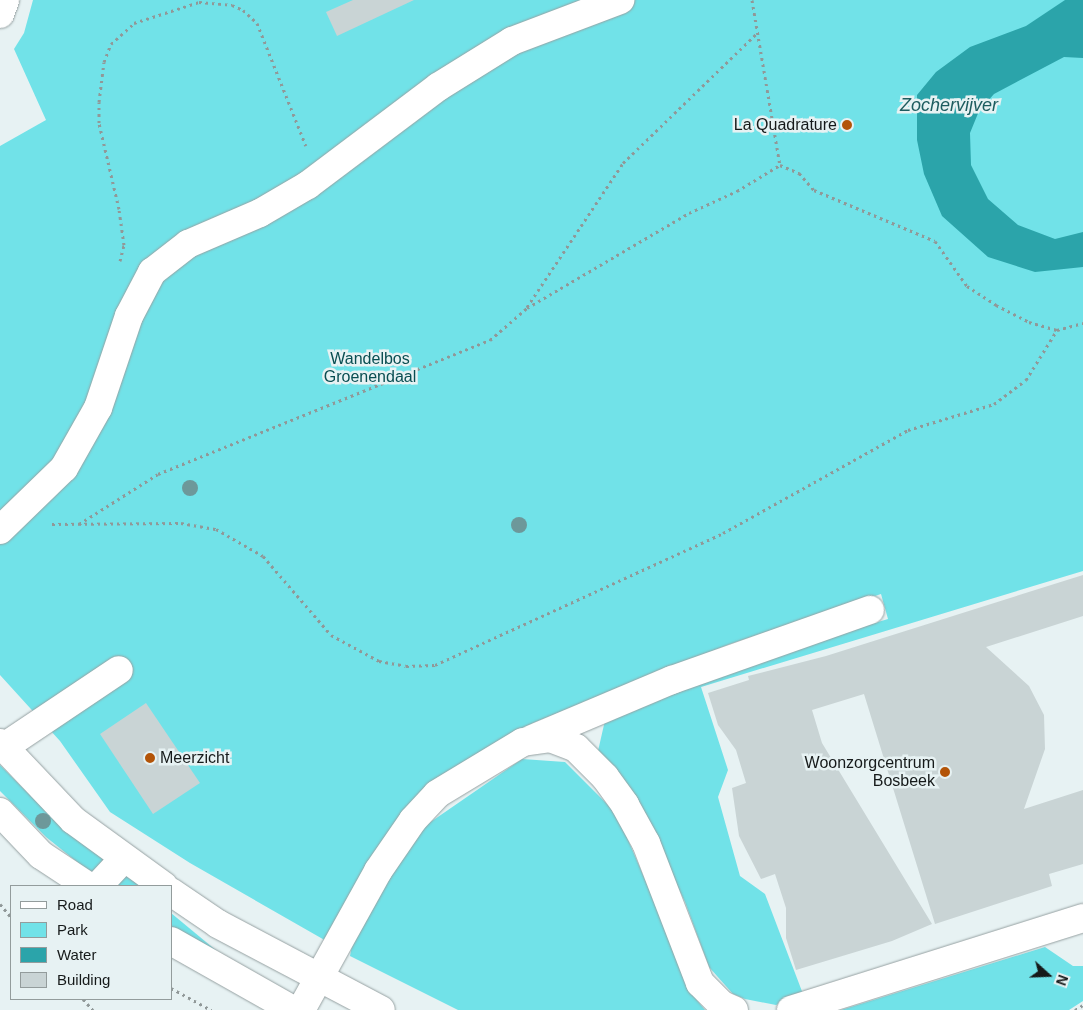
<!DOCTYPE html>
<style>
body{margin:0}
#map{position:relative;width:1083px;height:1010px;overflow:hidden;background:#e7f2f3;font-family:Helvetica,sans-serif}
div>[style]{position:absolute}
.green>*{inset:0;background:#71e2e8}
.water>*{inset:0;background:#2ba4aa}
.building>*{inset:0;background:#c9d4d5}
.path>*{height:3px;margin-top:-1.5px;transform-origin:0;background:repeating-linear-gradient(90deg,#909898 0 2.5px,transparent 0 6.5px)}
.roads{filter:drop-shadow(0 0 1px #96a1a2) drop-shadow(0 0 1px #96a1a2)}
.minor>*{height:28px;margin:-14px;padding:0 14px;transform-origin:14px;border-radius:14px;background:#fff}
.trees>*{width:16px;height:16px;margin:-8px;border-radius:50%;background:#6d989a}
.dots>*{width:14px;height:14px;translate:-50% -50%;box-sizing:border-box;border:2px solid #e7f2f3;border-radius:50%}
span{translate:-50% -50%;white-space:nowrap;text-align:center;line-height:1.15;-webkit-text-stroke:5px #e7f2f3;paint-order:stroke}
.poi-label{font-size:16px;color:#161a1a}
.right{translate:-100% -50%;text-align:right}
.left{translate:0 -50%;text-align:left}
.park-label{font-size:16px;color:#094e52}
.water-label{font-size:18px;color:#1d5c5f;font-style:italic}
.legend{position:absolute;left:10px;top:885px;width:162px;height:115px;box-sizing:border-box;background:#e7f2f3;border:1px solid #939c9c;margin:0;padding:6px 9px;list-style:none;font-size:15px;color:#161a1a}
.legend li{display:flex;align-items:center;gap:10px;height:25px}
.legend b{width:25px;border:1px solid #939c9c}
.north{position:absolute;left:1023px;top:950px;width:50px;height:50px;-webkit-text-stroke:4px #e7f2f3;paint-order:stroke;rotate:110deg;font-size:14px;font-weight:700;line-height:20px;text-align:center;color:#161a1a}
.north::after{content:'';display:block;margin:auto;width:18px;height:22px;background:#161a1a;clip-path:polygon(50% 0,100% 100%,50% 72%,0 100%)}
</style>
<div id="map">
<div class="green">
<i style="clip-path:polygon(33px 0,1083px 0,1083px 571px,701px 687px,728px 770px,718px 797px,740px 876px,765px 894px,803px 994px,776px 1005px,745px 999px,733px 994px,709px 967px,685px 902px,637px 802px,598px 751px,606px 716px,738px 664px,888px 619px,881px 594px,730px 644px,533px 723px,489px 749px,328px 942px,190px 863px,110px 812px,60px 741px,0 675px,0 146px,46px 120px,14px 49px,24px 33px)"></i>
<i style="clip-path:polygon(522px 759px,565px 762px,617px 814px,696px 999px,705px 1010px,458px 1010px,350px 956px,353px 940px,374px 901px,419px 830px)"></i>
<i style="clip-path:polygon(0 765px,58px 823px,142px 886px,107px 886px,46px 837px,0 791px)"></i>
<i style="clip-path:polygon(171px 913px,235px 966px,171px 930px)"></i>
<i style="clip-path:polygon(1045px 947px,1073px 966px,1083px 966px,1083px 1001px,1069px 1010px,841px 1010px)"></i>
</div>
<div class="water">
<i style="clip-path:polygon(1065px 0,1083px 0,1083px 58px,1064px 57px,994px 94px,979px 111px,970px 133px,971px 165px,988px 199px,1018px 225px,1055px 239px,1083px 232px,1083px 267px,1035px 272px,988px 257px,942px 216px,924px 174px,917px 140px,917px 95px,936px 72px,970px 47px,1026px 26px)"></i>
</div>
<div class="building">
<i style="clip-path:polygon(353px 0,414px 0,337px 36px,326px 12px)"></i>
<i style="clip-path:polygon(1083px 575px,1083px 616px,986px 647px,1029px 686px,1044px 715px,1045px 749px,1024px 809px,1083px 790px,1083px 864px,1049px 874px,1052px 886px,935px 924px,864px 694px,812px 710px,822px 743px,932px 924px,892px 941px,796px 970px,786px 938px,786px 908px,775px 874px,761px 879px,739px 836px,732px 788px,746px 783px,736px 750px,718px 725px,708px 693px,749px 680px,748px 676px,826px 656px)"></i>
<i style="clip-path:polygon(146px 703px,200px 783px,153px 814px,100px 734px)"></i>
</div>
<div class="path">
<i style="left:752px;top:0;width:167px;rotate:80.4deg"></i>
<i style="left:780px;top:165px;width:21px;rotate:23deg"></i>
<i style="left:799px;top:173px;width:23px;rotate:49deg"></i>
<i style="left:814px;top:190px;width:131px;rotate:22.9deg"></i>
<i style="left:935px;top:241px;width:55px;rotate:54.6deg"></i>
<i style="left:967px;top:286px;width:35px;rotate:33deg"></i>
<i style="left:996px;top:305px;width:37px;rotate:27deg"></i>
<i style="left:1029px;top:322px;width:29px;rotate:16deg"></i>
<i style="left:1057px;top:330px;width:27px;rotate:-15deg"></i>
<i style="left:120px;top:261px;width:16px;rotate:-76deg"></i>
<i style="left:124px;top:245px;width:36px;rotate:-98deg"></i>
<i style="left:119px;top:209px;width:88px;rotate:-103.1deg"></i>
<i style="left:99px;top:123px;width:21px;rotate:-90deg"></i>
<i style="left:99px;top:102px;width:40px;rotate:-82.9deg"></i>
<i style="left:104px;top:62px;width:19px;rotate:-69deg"></i>
<i style="left:111px;top:44px;width:31px;rotate:-42deg"></i>
<i style="left:134px;top:23px;width:68px;rotate:-17.9deg"></i>
<i style="left:199px;top:2px;width:33px;rotate:5deg"></i>
<i style="left:232px;top:5px;width:12px;rotate:24deg"></i>
<i style="left:243px;top:10px;width:19px;rotate:43deg"></i>
<i style="left:257px;top:23px;width:132px;rotate:68.3deg"></i>
<i style="left:527px;top:307px;width:173px;rotate:-56.3deg"></i>
<i style="left:623px;top:163px;width:185px;rotate:-44.1deg"></i>
<i style="left:52px;top:524px;width:129px;rotate:-0.4deg"></i>
<i style="left:181px;top:523px;width:36px;rotate:10deg"></i>
<i style="left:216px;top:529px;width:54px;rotate:29.9deg"></i>
<i style="left:263px;top:556px;width:104px;rotate:49.3deg"></i>
<i style="left:331px;top:635px;width:55px;rotate:28.4deg"></i>
<i style="left:379px;top:661px;width:27px;rotate:10deg"></i>
<i style="left:406px;top:666px;width:29px;rotate:-2deg"></i>
<i style="left:435px;top:665px;width:317px;rotate:-24.6deg"></i>
<i style="left:723px;top:533px;width:212px;rotate:-29.1deg"></i>
<i style="left:908px;top:430px;width:90px;rotate:-16.8deg"></i>
<i style="left:994px;top:404px;width:40px;rotate:-37deg"></i>
<i style="left:1026px;top:380px;width:59px;rotate:-58.2deg"></i>
<i style="left:79px;top:524px;width:93px;rotate:-32.3deg"></i>
<i style="left:158px;top:474px;width:358px;rotate:-22deg"></i>
<i style="left:490px;top:340px;width:49px;rotate:-40.9deg"></i>
<i style="left:527px;top:308px;width:188px;rotate:-30.4deg"></i>
<i style="left:689px;top:213px;width:53px;rotate:-24.6deg"></i>
<i style="left:737px;top:191px;width:50px;rotate:-31.2deg"></i>
<i style="left:0;top:904px;width:17px;rotate:50deg"></i>
<i style="left:171px;top:988px;width:46px;rotate:28.8deg"></i>
<i style="left:83px;top:999px;width:15px;rotate:48deg"></i>
<i style="left:1075px;top:1010px;width:9px;rotate:-32deg"></i>
</div>
<div class="roads">
<div class="minor">
<i style="left:0;top:14px;width:15px;rotate:-70deg"></i>
<i style="left:0;top:530px;width:89px;rotate:-44.1deg"></i>
<i style="left:64px;top:468px;width:69px;rotate:-60.5deg"></i>
<i style="left:98px;top:408px;width:97px;rotate:-71.4deg"></i>
<i style="left:129px;top:316px;width:50px;rotate:-62.4deg"></i>
<i style="left:152px;top:272px;width:46px;rotate:-37.9deg"></i>
<i style="left:188px;top:244px;width:78px;rotate:-23.3deg"></i>
<i style="left:260px;top:213px;width:56px;rotate:-30.3deg"></i>
<i style="left:308px;top:185px;width:163px;rotate:-37deg"></i>
<i style="left:438px;top:87px;width:87px;rotate:-31.9deg"></i>
<i style="left:512px;top:41px;width:116px;rotate:-20.8deg"></i>
<i style="left:532px;top:739px;width:152px;rotate:-22.9deg"></i>
<i style="left:672px;top:680px;width:210px;rotate:-19.5deg"></i>
<i style="left:0;top:743px;width:106px;rotate:46.5deg"></i>
<i style="left:73px;top:820px;width:112px;rotate:36deg"></i>
<i style="left:4px;top:747px;width:138px;rotate:-33.8deg"></i>
<i style="left:0;top:812px;width:59px;rotate:46.4deg"></i>
<i style="left:41px;top:855px;width:56px;rotate:33.4deg"></i>
<i style="left:98px;top:886px;width:38px;rotate:-47deg"></i>
<i style="left:171px;top:892px;width:57px;rotate:34.2deg"></i>
<i style="left:218px;top:924px;width:184px;rotate:27.8deg"></i>
<i style="left:171px;top:941px;width:140px;rotate:29.5deg"></i>
<i style="left:301px;top:1010px;width:159px;rotate:-61deg"></i>
<i style="left:378px;top:871px;width:62px;rotate:-55.5deg"></i>
<i style="left:413px;top:820px;width:35px;rotate:-47deg"></i>
<i style="left:437px;top:794px;width:100px;rotate:-31.2deg"></i>
<i style="left:523px;top:742px;width:27px;rotate:-8deg"></i>
<i style="left:550px;top:738px;width:28px;rotate:21deg"></i>
<i style="left:576px;top:748px;width:41px;rotate:45deg"></i>
<i style="left:605px;top:777px;width:34px;rotate:54deg"></i>
<i style="left:625px;top:805px;width:43px;rotate:61.1deg"></i>
<i style="left:646px;top:843px;width:150px;rotate:68.9deg"></i>
<i style="left:700px;top:983px;width:31px;rotate:45deg"></i>
<i style="left:722px;top:1005px;width:13px;rotate:23deg"></i>
<i style="left:791px;top:1010px;width:306px;rotate:-17.5deg"></i>
</div>
</div>
<div class="trees">
<i style="left:190px;top:488px"></i>
<i style="left:519px;top:525px"></i>
<i style="left:43px;top:821px"></i>
</div>
<div class="dots">
<i style="left:847px;top:125px;background:#b35408"></i>
<i style="left:150px;top:758px;background:#b35408"></i>
<i style="left:945px;top:772px;background:#b35408"></i>
</div>
<div class="poi-label">
<span class="right" style="left:837px;top:125px">La Quadrature</span>
<span class="left" style="left:160px;top:758px">Meerzicht</span>
<span class="right" style="left:935px;top:772px">Woonzorgcentrum<br>Bosbeek</span>
</div>
<div class="park-label">
<span style="left:370px;top:368px">Wandelbos<br>Groenendaal</span>
</div>
<div class="water-label">
<span style="left:949px;top:105px">Zochervijver</span>
</div>
<ul class="legend">
<li><b style="height:6px;background:#fff"></b>Road</li>
<li><b style="height:14px;background:#71e2e8"></b>Park</li>
<li><b style="height:14px;background:#2ba4aa"></b>Water</li>
<li><b style="height:14px;background:#c9d4d5"></b>Building</li>
</ul>
<div class="north">N</div>
</div>
